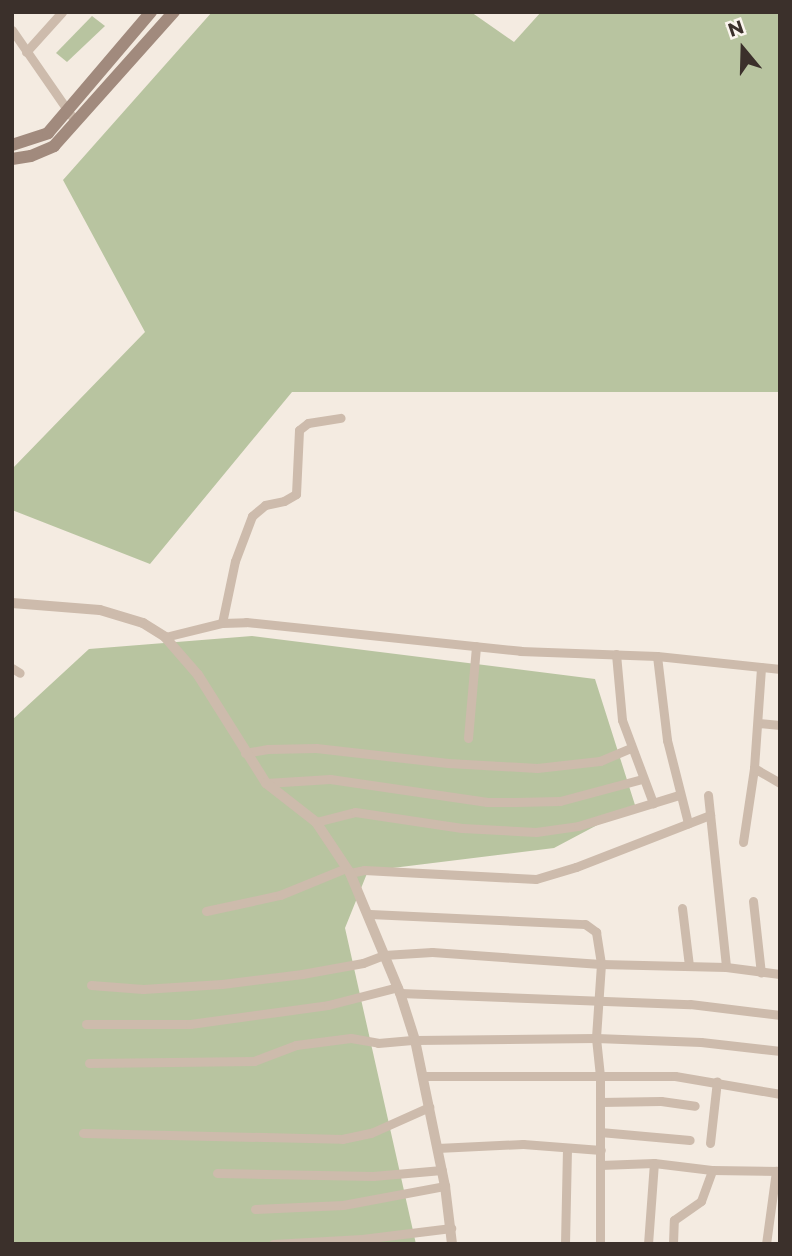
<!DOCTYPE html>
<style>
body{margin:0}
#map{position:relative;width:792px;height:1256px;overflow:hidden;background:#f4ebe1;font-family:Montserrat,sans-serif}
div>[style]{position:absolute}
.green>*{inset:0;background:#b8c4a0}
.minor>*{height:9px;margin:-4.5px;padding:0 4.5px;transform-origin:4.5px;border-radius:4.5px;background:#cdbbac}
.tertiary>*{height:10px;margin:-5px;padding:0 5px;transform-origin:5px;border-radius:5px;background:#cdbbac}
.secondary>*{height:12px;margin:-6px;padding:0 6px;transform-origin:6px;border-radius:6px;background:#a18a7d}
span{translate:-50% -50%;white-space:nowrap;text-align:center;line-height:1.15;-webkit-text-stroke:5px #fbf5ee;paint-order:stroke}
.frame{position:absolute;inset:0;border:14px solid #3b302b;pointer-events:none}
.north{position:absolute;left:708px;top:14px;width:70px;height:70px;-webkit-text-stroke:5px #fbf5ee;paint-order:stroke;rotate:341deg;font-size:19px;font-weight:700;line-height:28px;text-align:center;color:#3b302b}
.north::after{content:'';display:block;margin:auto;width:24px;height:32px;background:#3b302b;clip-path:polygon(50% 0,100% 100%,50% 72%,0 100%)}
</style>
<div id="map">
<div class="green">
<i style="clip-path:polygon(212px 12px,471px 12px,514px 42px,541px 12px,780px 12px,780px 392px,292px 392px,150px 564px,12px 510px,12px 469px,145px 332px,63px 180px)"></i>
<i style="clip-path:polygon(92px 16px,105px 26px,67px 62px,56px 53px)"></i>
<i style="clip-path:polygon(252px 636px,595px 679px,635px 805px,554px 848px,368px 871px,345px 928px,416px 1244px,12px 1244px,12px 720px,89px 649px)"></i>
</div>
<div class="minor">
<i style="left:12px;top:30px;width:111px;rotate:55.3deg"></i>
<i style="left:26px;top:52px;width:54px;rotate:-48deg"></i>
<i style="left:222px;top:623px;width:63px;rotate:-78.2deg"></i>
<i style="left:235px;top:561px;width:48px;rotate:-69.3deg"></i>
<i style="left:252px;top:516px;width:17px;rotate:-40deg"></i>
<i style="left:265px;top:505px;width:19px;rotate:-12deg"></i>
<i style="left:284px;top:501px;width:14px;rotate:-30deg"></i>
<i style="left:296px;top:494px;width:64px;rotate:-87.3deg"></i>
<i style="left:299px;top:430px;width:11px;rotate:-38deg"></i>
<i style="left:308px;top:423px;width:33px;rotate:-9deg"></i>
<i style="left:165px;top:637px;width:59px;rotate:-13.8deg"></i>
<i style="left:222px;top:623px;width:24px;rotate:-2deg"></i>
<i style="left:246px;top:622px;width:276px;rotate:6deg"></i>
<i style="left:520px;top:651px;width:137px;rotate:2.1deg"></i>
<i style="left:657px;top:656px;width:124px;rotate:6deg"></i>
<i style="left:616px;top:654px;width:66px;rotate:84.8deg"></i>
<i style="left:622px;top:720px;width:89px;rotate:69.5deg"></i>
<i style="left:657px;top:656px;width:85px;rotate:83.2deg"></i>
<i style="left:667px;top:740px;width:86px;rotate:75.8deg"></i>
<i style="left:12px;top:668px;width:9px;rotate:32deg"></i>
<i style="left:758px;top:723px;width:22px;rotate:5deg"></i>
<i style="left:468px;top:738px;width:92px;rotate:-85deg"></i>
<i style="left:245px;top:753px;width:23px;rotate:-10deg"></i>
<i style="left:268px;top:749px;width:48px;rotate:-1.2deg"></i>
<i style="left:316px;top:748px;width:133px;rotate:6.5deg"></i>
<i style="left:448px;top:763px;width:89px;rotate:3.2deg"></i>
<i style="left:537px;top:768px;width:63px;rotate:-6.3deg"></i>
<i style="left:600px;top:761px;width:33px;rotate:-23deg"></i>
<i style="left:754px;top:768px;width:30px;rotate:30deg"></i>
<i style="left:266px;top:783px;width:64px;rotate:-3.6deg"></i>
<i style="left:330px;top:779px;width:159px;rotate:8.3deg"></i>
<i style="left:487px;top:802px;width:28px"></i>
<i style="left:515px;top:802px;width:45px;rotate:-1.3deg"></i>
<i style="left:560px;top:801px;width:85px;rotate:-15deg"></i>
<i style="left:708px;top:795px;width:173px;rotate:84deg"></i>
<i style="left:316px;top:822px;width:40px;rotate:-14.4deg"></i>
<i style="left:355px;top:812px;width:108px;rotate:8.5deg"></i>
<i style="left:462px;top:828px;width:74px;rotate:3.1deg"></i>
<i style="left:536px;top:832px;width:42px;rotate:-8.1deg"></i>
<i style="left:578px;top:826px;width:106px;rotate:-17.1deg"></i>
<i style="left:743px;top:842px;width:75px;rotate:-81.5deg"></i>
<i style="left:754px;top:768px;width:101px;rotate:-86deg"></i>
<i style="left:350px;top:873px;width:14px;rotate:-12deg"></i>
<i style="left:364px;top:870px;width:172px;rotate:3deg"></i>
<i style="left:536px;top:879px;width:42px;rotate:-16.7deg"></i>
<i style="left:576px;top:867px;width:144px;rotate:-21.2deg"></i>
<i style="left:753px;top:901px;width:72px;rotate:83.7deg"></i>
<i style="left:682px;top:908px;width:58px;rotate:83.1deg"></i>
<i style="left:206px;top:911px;width:76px;rotate:-12.2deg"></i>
<i style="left:280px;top:895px;width:71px;rotate:-22.2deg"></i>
<i style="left:370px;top:914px;width:215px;rotate:2.7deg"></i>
<i style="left:585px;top:924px;width:14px;rotate:36deg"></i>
<i style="left:596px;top:932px;width:32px;rotate:81deg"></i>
<i style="left:601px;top:964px;width:74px;rotate:93.9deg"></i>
<i style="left:596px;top:1038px;width:39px;rotate:84deg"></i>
<i style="left:600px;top:1077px;width:167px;rotate:90deg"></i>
<i style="left:91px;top:985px;width:52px;rotate:4.4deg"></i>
<i style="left:143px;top:989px;width:79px;rotate:-3.6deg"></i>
<i style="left:222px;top:984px;width:81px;rotate:-7.1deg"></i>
<i style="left:302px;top:974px;width:62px;rotate:-10.2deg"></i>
<i style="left:363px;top:963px;width:22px;rotate:-21deg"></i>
<i style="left:384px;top:955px;width:48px;rotate:-3.6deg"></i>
<i style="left:432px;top:952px;width:169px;rotate:4.1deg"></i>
<i style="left:601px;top:964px;width:125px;rotate:1.4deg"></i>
<i style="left:726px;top:967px;width:54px;rotate:7.4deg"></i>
<i style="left:400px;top:993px;width:290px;rotate:2.2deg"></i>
<i style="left:690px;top:1004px;width:91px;rotate:7deg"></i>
<i style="left:86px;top:1024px;width:104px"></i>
<i style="left:190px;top:1024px;width:139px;rotate:-7.8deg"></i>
<i style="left:328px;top:1005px;width:72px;rotate:-14.4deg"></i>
<i style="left:89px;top:1063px;width:165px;rotate:-0.7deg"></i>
<i style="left:254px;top:1061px;width:45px;rotate:-20.9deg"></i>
<i style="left:296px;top:1045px;width:55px;rotate:-7.3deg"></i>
<i style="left:351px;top:1038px;width:27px;rotate:10deg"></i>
<i style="left:378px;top:1043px;width:37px;rotate:-5deg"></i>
<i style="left:415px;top:1040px;width:181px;rotate:-0.6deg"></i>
<i style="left:596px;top:1038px;width:105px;rotate:2.2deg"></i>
<i style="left:701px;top:1042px;width:80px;rotate:6.5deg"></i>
<i style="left:423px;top:1076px;width:252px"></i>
<i style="left:675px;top:1076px;width:107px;rotate:9.7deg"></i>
<i style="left:600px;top:1102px;width:61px;rotate:-0.9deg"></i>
<i style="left:661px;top:1101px;width:34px;rotate:8deg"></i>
<i style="left:600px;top:1132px;width:90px;rotate:5.1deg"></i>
<i style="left:83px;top:1133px;width:259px;rotate:1.3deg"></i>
<i style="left:342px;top:1139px;width:30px;rotate:-12deg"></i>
<i style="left:371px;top:1133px;width:64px;rotate:-24.1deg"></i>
<i style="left:710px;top:1143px;width:62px;rotate:-83.6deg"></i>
<i style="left:437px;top:1148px;width:86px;rotate:-2.7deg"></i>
<i style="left:523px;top:1144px;width:78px;rotate:4.4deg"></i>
<i style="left:600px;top:1165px;width:54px;rotate:-2.1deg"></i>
<i style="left:654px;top:1163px;width:58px;rotate:6.9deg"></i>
<i style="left:712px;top:1170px;width:68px;rotate:0.8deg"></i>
<i style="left:217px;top:1173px;width:156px;rotate:1.1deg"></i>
<i style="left:373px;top:1176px;width:69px;rotate:-5deg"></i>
<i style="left:255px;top:1209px;width:88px;rotate:-2.6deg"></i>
<i style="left:343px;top:1205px;width:104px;rotate:-10.6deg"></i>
<i style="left:273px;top:1244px;width:89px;rotate:-3.2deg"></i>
<i style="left:362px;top:1239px;width:90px;rotate:-7deg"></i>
<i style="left:565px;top:1244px;width:96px;rotate:-88.8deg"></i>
<i style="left:648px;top:1244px;width:81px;rotate:-85.8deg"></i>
<i style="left:673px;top:1244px;width:24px;rotate:-88deg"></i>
<i style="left:674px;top:1220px;width:33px;rotate:-35deg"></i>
<i style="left:701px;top:1201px;width:33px;rotate:-70deg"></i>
<i style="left:766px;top:1244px;width:74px;rotate:-82.2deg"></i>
</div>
<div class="tertiary">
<i style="left:12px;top:603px;width:88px;rotate:4.5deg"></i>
<i style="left:100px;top:610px;width:45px;rotate:16.8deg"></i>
<i style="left:143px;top:623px;width:26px;rotate:32deg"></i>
<i style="left:165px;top:637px;width:50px;rotate:49deg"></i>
<i style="left:198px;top:675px;width:128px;rotate:57.8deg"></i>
<i style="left:266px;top:783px;width:63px;rotate:38deg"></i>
<i style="left:316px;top:822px;width:61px;rotate:56.3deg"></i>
<i style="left:350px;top:873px;width:130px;rotate:67.4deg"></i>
<i style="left:400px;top:993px;width:49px;rotate:72.3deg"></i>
<i style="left:415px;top:1040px;width:149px;rotate:78.4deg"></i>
<i style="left:445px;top:1186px;width:58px;rotate:83.1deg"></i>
</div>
<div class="secondary">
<i style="left:12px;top:145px;width:38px;rotate:-18deg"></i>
<i style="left:48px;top:133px;width:159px;rotate:-49.6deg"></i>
<i style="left:12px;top:159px;width:19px;rotate:-9deg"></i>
<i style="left:31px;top:156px;width:25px;rotate:-23deg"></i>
<i style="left:54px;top:146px;width:180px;rotate:-48.2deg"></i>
</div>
<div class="frame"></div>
<div class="north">N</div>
</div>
